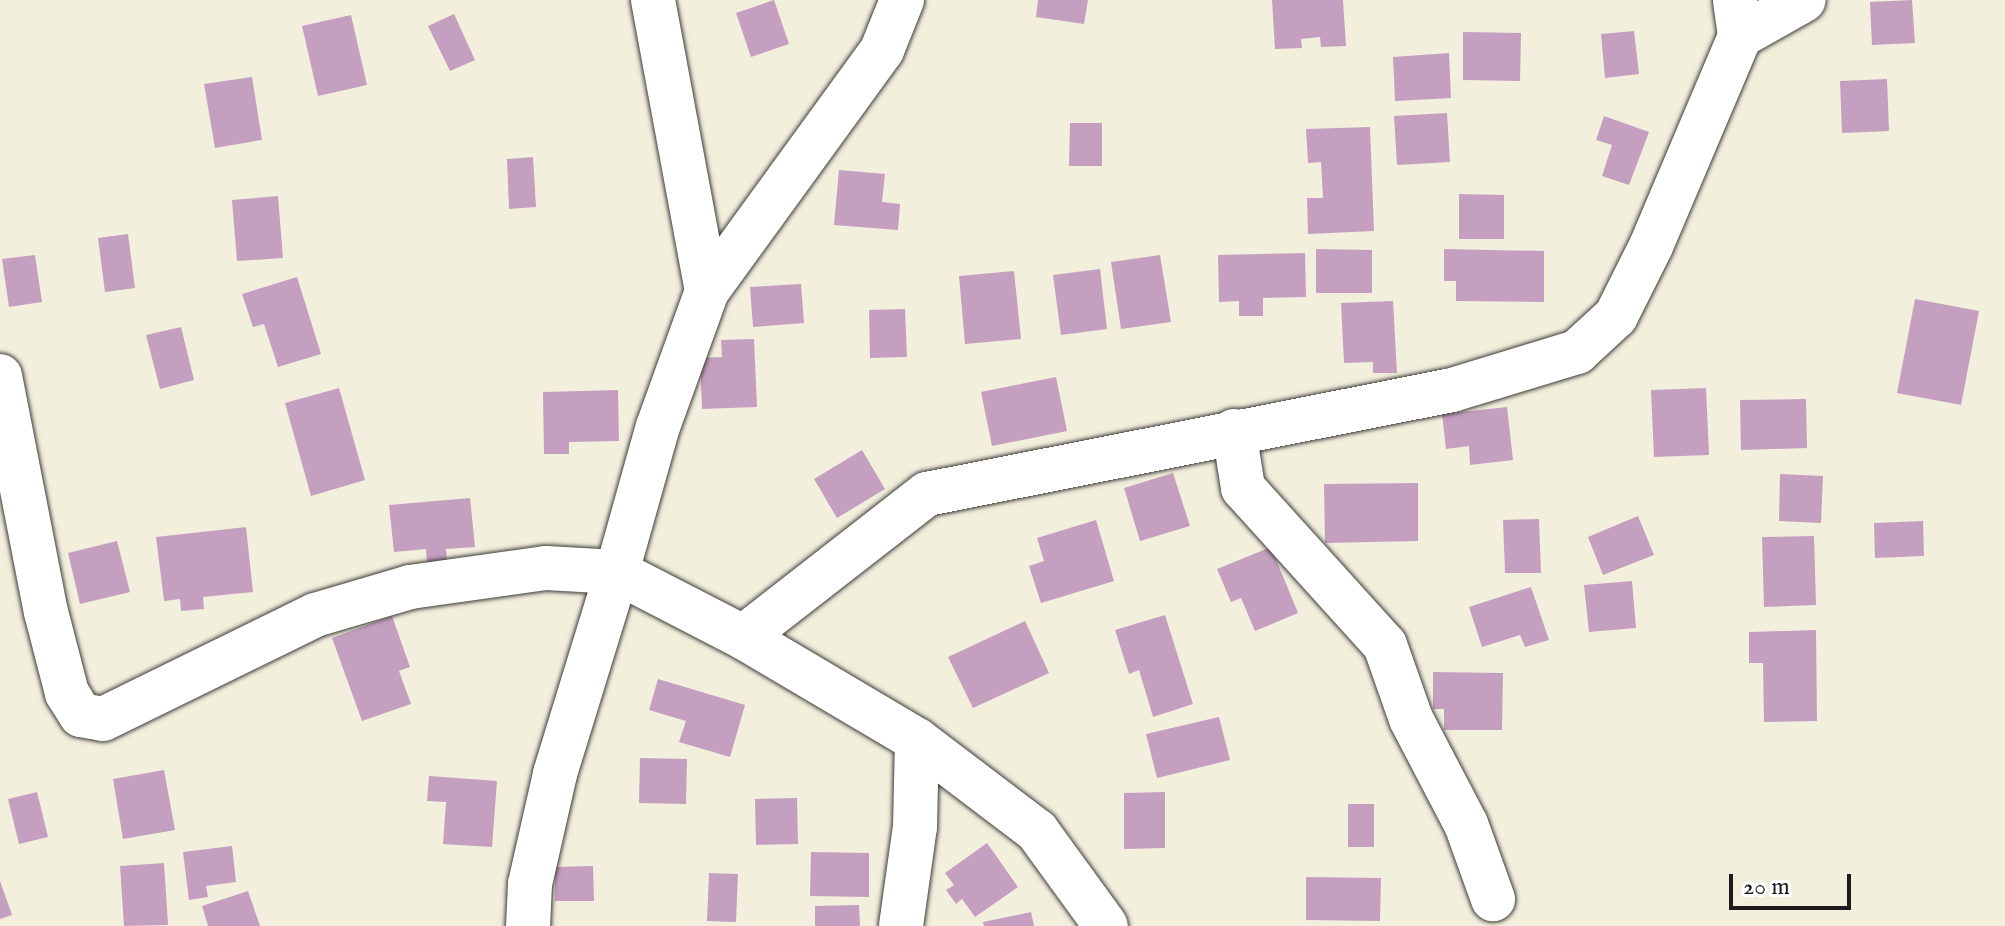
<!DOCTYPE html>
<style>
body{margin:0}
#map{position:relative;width:2005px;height:926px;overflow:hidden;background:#f3efdd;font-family:"IM FELL English",serif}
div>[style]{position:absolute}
.building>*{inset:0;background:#c59fc0}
.roads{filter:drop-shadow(0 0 2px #3c3c39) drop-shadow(0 0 2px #3c3c39)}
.minor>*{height:44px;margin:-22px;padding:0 22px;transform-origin:22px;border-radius:22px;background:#fff}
span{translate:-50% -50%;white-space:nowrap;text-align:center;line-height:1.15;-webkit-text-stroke:6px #fff;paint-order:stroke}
.scale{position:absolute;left:1729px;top:874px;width:122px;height:36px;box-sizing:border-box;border:4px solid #1c1c1c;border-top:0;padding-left:10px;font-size:24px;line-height:28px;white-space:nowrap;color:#1c1c1c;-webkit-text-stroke:6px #fff;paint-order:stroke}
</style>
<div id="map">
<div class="building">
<i style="clip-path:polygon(774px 0,789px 44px,751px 57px,736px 13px)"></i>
<i style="clip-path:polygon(1038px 0,1088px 0,1084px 24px,1036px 17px)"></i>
<i style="clip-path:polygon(1272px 0,1343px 0,1346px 46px,1321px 47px,1320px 37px,1301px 39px,1302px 48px,1275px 49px)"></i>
<i style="clip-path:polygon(1912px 0,1915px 43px,1872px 45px,1870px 2px)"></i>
<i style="clip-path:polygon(454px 14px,475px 60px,450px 71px,428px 26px)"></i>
<i style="clip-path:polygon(351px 15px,367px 85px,318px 96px,302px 26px)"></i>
<i style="clip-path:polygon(1634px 31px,1639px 74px,1605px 78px,1601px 34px)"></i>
<i style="clip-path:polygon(1463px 32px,1521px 33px,1520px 81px,1463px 80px)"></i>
<i style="clip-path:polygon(1449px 53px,1451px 98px,1395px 101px,1393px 57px)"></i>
<i style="clip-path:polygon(252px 77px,262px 140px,215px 148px,204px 84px)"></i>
<i style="clip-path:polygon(1887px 79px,1889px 131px,1842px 133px,1840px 81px)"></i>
<i style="clip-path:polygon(1447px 113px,1450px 162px,1397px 165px,1394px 116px)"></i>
<i style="clip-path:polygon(1604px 116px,1649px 132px,1629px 185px,1602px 176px,1612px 145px,1596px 140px)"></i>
<i style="clip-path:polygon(1070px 123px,1102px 123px,1102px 166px,1069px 166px)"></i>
<i style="clip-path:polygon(1370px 127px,1374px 231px,1308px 234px,1307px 198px,1323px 198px,1321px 162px,1308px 163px,1306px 129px)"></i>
<i style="clip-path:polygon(533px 157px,536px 207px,509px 209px,507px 159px)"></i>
<i style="clip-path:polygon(839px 170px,885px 174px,882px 202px,900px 204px,898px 230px,834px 225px)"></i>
<i style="clip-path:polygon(1459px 194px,1504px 195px,1504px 239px,1459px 239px)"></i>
<i style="clip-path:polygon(278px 196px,283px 258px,237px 261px,232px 200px)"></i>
<i style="clip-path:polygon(128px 234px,135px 288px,105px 292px,98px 238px)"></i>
<i style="clip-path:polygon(1316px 249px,1372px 250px,1372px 293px,1316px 293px)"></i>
<i style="clip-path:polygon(1444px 249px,1544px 251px,1544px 302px,1456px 301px,1456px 281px,1444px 281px)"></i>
<i style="clip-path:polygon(1305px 253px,1306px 297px,1263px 298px,1263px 316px,1239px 316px,1239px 301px,1219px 302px,1218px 255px)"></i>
<i style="clip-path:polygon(35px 255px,42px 302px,9px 307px,2px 259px)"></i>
<i style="clip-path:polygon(1160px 255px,1171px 322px,1121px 329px,1111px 262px)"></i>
<i style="clip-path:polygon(1100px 269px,1107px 329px,1061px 335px,1053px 275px)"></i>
<i style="clip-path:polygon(1014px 271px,1021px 339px,965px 344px,959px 276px)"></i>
<i style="clip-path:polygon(297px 277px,321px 354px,278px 367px,264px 324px,253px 327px,242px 294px)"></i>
<i style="clip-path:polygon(801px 284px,804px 323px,753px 327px,750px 287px)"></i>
<i style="clip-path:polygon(1915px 299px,1979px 311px,1961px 405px,1897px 393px)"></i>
<i style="clip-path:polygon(1393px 301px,1397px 373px,1373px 373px,1373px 362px,1344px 363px,1341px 303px)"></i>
<i style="clip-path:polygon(905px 309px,907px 357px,870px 358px,869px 310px)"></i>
<i style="clip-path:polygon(181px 327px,194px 380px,160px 389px,146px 335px)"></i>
<i style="clip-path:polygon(754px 339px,757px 407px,702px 409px,700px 358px,722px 357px,721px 340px)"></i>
<i style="clip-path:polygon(1056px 377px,1067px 431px,992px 446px,981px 392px)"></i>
<i style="clip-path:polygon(339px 388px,365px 480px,311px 496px,285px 403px)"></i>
<i style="clip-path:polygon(1706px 388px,1709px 455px,1654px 457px,1651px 390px)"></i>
<i style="clip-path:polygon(618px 390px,619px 441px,569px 442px,569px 454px,544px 454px,543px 392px)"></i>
<i style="clip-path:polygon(1806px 399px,1807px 448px,1741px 450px,1740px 400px)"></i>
<i style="clip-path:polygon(1507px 407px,1513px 460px,1470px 465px,1469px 446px,1446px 449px,1442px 414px)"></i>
<i style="clip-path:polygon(862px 450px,885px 489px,837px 518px,814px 479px)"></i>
<i style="clip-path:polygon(1173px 473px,1190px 526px,1140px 541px,1124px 488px)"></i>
<i style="clip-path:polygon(1780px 474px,1823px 476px,1821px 523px,1779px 521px)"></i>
<i style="clip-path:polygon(1418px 483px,1418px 541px,1325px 543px,1324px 484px)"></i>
<i style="clip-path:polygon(470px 498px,475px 547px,446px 549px,447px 562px,427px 564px,426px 549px,394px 552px,389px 505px)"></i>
<i style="clip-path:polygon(1638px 516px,1654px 555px,1603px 575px,1588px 537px)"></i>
<i style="clip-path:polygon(1539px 519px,1541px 573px,1505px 573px,1503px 520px)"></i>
<i style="clip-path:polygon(1096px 520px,1114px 581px,1041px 603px,1029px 566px,1044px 561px,1037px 538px)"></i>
<i style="clip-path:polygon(1923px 521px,1924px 556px,1875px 558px,1874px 523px)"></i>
<i style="clip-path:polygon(246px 527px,253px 592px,203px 597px,204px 609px,181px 611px,180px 599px,164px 601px,156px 537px)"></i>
<i style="clip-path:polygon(1814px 536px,1816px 605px,1764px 607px,1762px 537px)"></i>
<i style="clip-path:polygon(117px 541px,130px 592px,80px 604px,68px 553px)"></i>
<i style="clip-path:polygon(1271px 547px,1298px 613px,1255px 631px,1241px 598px,1231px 602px,1217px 569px)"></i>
<i style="clip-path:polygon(1632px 581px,1636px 628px,1589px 632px,1584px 585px)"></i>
<i style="clip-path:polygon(1531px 587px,1549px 640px,1525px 647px,1520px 635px,1482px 647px,1469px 607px)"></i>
<i style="clip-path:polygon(1165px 615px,1193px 704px,1153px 717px,1139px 670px,1129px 674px,1115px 630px)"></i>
<i style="clip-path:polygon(392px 616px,410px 667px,399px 671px,411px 704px,362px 721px,332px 638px)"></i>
<i style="clip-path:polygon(1025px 621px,1049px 673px,973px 708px,948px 657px)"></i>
<i style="clip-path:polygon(1816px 630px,1817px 721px,1764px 722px,1763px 663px,1749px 663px,1749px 632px)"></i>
<i style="clip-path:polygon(1433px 672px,1503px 673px,1502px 730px,1444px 730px,1444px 709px,1433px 709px)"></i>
<i style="clip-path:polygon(658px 679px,745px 705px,730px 757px,679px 742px,686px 721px,649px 710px)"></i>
<i style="clip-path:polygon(1219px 717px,1230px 760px,1157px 778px,1146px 734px)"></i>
<i style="clip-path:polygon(640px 758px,687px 759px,686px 804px,639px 803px)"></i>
<i style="clip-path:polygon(164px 770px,175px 830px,123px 839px,113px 779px)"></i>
<i style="clip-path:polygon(429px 776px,497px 781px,492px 847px,443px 844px,446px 802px,427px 801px)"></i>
<i style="clip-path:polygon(37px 792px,48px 837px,19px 844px,8px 799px)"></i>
<i style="clip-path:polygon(1165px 792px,1165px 848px,1124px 849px,1124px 793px)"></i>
<i style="clip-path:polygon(797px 798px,798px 844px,756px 845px,755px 799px)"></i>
<i style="clip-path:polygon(1348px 804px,1374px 804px,1374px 847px,1348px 847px)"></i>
<i style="clip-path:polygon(987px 843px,1018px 887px,975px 917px,962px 899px,956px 904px,946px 890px,954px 885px,945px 873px)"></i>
<i style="clip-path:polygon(232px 846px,236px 882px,206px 886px,208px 897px,189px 900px,183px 852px)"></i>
<i style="clip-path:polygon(811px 852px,869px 853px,869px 897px,810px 896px)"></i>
<i style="clip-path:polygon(164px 863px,168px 925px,124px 926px,120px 866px)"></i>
<i style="clip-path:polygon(593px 866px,594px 901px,555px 901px,555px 867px)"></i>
<i style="clip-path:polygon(709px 873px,738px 874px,736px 922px,707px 921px)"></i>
<i style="clip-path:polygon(1306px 877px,1381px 878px,1380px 921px,1306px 920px)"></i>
<i style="clip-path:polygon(0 881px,12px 915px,0 919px)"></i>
<i style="clip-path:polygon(248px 891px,260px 926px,208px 926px,202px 906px)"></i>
<i style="clip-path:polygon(859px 905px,860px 926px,815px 926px,815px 906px)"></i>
<i style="clip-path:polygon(1031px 912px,1034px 926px,984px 926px,983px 922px)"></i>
</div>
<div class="roads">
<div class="minor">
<i style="left:653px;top:0;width:296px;rotate:79.5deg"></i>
<i style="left:707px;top:291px;width:298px;rotate:-54deg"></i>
<i style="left:882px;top:50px;width:54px;rotate:-68.2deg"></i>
<i style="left:1740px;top:36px;width:73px;rotate:-29.4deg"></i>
<i style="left:707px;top:291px;width:144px;rotate:109.9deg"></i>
<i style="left:658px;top:426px;width:152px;rotate:105.7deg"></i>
<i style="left:617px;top:572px;width:142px;rotate:27.3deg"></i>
<i style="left:743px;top:637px;width:202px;rotate:30.6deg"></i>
<i style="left:917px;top:740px;width:151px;rotate:37.2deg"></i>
<i style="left:1037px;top:831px;width:117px;rotate:54deg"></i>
<i style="left:0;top:376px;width:240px;rotate:79deg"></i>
<i style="left:46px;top:612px;width:84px;rotate:75.5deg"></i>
<i style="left:67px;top:693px;width:26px;rotate:58deg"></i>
<i style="left:81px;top:715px;width:22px;rotate:10deg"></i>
<i style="left:103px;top:719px;width:236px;rotate:-26.1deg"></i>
<i style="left:315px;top:615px;width:99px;rotate:-16.4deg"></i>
<i style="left:410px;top:587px;width:137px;rotate:-8deg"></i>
<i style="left:546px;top:568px;width:71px;rotate:3.2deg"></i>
<i style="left:617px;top:572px;width:211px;rotate:107.1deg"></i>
<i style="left:555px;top:774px;width:113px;rotate:102.8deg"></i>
<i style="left:530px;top:884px;width:42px;rotate:92.7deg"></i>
<i style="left:1234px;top:431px;width:58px;rotate:81deg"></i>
<i style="left:1243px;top:488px;width:212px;rotate:47.9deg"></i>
<i style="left:1385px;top:645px;width:78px;rotate:70.6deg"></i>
<i style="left:1411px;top:719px;width:119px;rotate:62.4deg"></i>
<i style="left:1466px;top:824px;width:80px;rotate:70.2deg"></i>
<i style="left:743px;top:637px;width:233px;rotate:-37.9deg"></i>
<i style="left:927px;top:494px;width:535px;rotate:-11.2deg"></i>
<i style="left:1452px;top:390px;width:131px;rotate:-16.9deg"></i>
<i style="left:1577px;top:352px;width:53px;rotate:-42.7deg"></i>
<i style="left:1616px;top:316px;width:78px;rotate:-63.4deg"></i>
<i style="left:1651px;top:246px;width:228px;rotate:-67deg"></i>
<i style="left:1740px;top:36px;width:36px;rotate:-98deg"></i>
<i style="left:901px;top:926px;width:100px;rotate:-82deg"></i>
<i style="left:915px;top:827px;width:87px;rotate:-88.7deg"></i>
</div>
</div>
<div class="scale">20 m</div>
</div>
